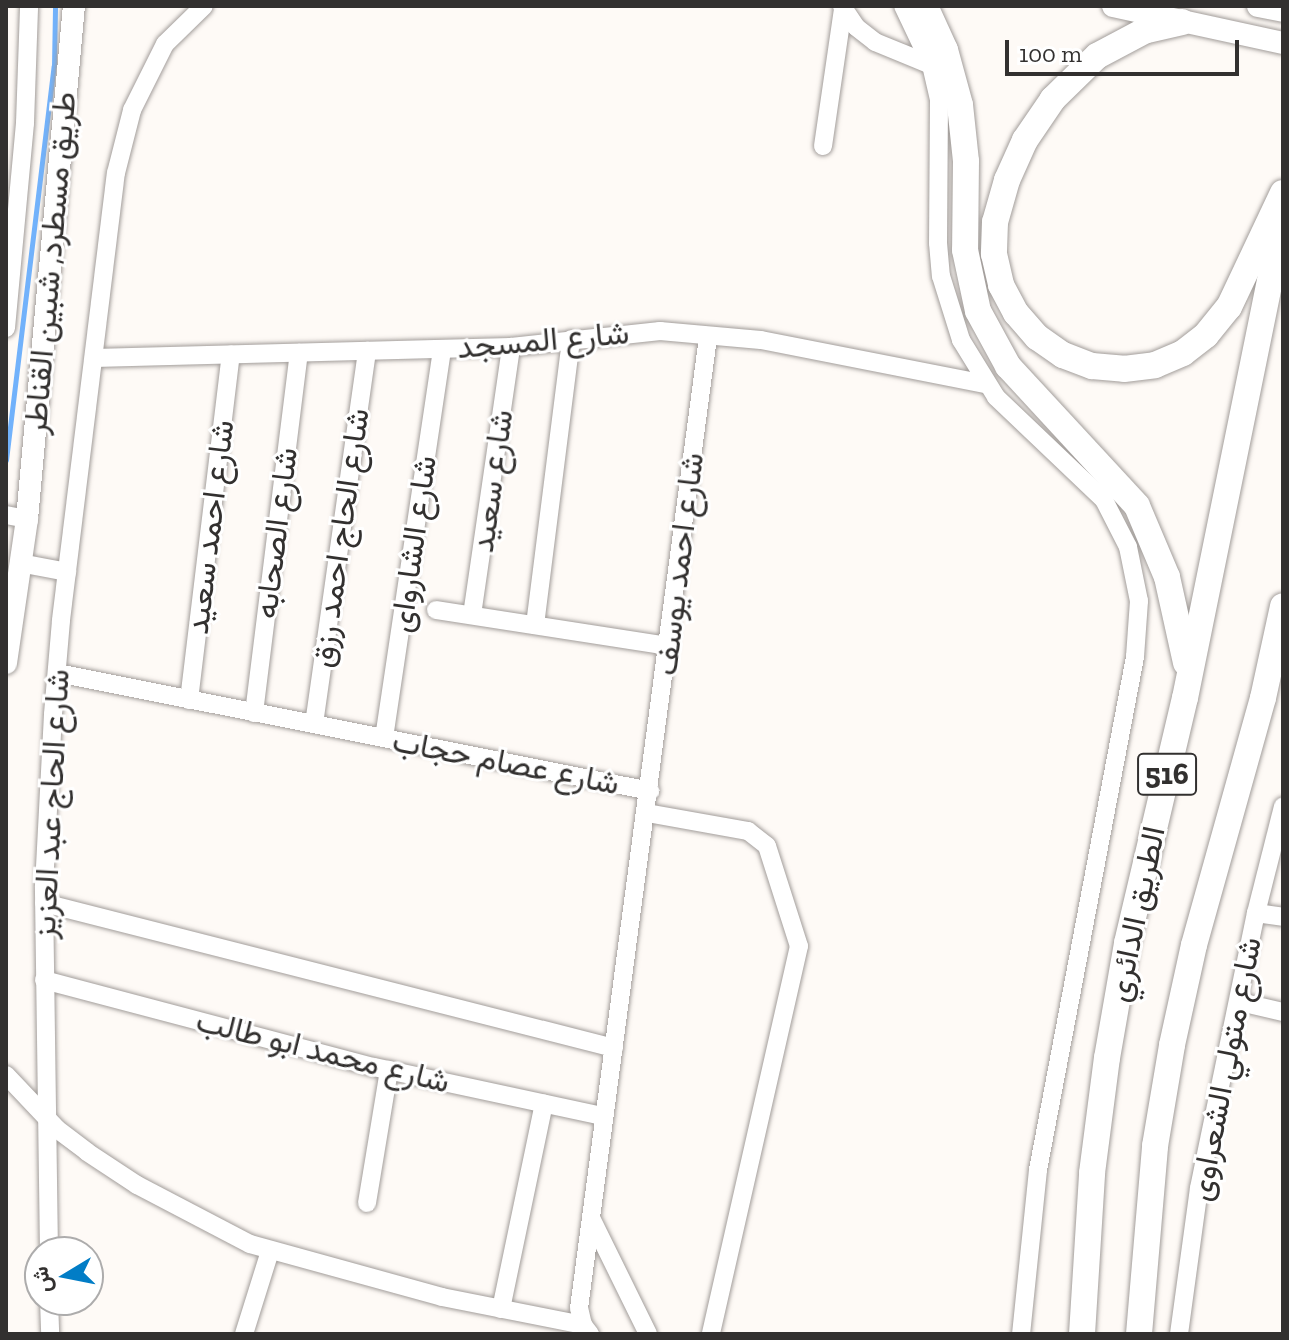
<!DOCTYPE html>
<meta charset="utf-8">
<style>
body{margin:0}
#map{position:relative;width:1289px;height:1340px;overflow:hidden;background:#fefaf6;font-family:"Zilla Slab",Vazirmatn,serif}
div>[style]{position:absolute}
.stream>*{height:5px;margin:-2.5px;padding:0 2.5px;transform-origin:2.5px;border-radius:2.5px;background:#72b2fb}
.roads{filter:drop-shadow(0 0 2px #a29d9a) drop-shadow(0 0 2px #a29d9a)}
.minor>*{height:18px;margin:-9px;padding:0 9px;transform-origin:9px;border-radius:9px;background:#fff}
.major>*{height:22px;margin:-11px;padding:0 11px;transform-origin:11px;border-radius:11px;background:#fff}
.highway>*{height:26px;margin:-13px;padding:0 13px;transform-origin:13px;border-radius:13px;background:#fff}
span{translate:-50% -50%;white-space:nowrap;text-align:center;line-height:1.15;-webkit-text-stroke:6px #fff;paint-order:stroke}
.shield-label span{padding:2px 6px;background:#fff;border:2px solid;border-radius:6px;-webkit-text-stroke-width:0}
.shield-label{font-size:30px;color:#32302f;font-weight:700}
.street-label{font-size:32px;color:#32302f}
.frame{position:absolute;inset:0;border:8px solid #32302f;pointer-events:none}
.north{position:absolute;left:24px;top:1236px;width:80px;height:80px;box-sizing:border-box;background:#fff;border:2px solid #adacac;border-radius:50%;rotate:260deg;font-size:22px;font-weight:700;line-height:32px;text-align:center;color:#32302f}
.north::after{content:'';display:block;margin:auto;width:28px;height:36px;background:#027dc6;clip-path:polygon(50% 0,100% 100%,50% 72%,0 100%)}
.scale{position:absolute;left:1005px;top:40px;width:234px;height:36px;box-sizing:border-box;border:4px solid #32302f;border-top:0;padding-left:10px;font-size:24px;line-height:28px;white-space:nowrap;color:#32302f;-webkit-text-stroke:6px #fff;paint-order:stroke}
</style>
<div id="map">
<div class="stream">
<i style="left:6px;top:460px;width:397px;rotate:-83.1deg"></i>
<i style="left:54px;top:66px;width:60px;rotate:-89deg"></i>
</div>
<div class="roads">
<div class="minor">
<i style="left:842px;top:6px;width:25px;rotate:56deg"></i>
<i style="left:856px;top:27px;width:24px;rotate:38deg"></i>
<i style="left:875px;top:42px;width:61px;rotate:22.3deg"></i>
<i style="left:903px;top:6px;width:65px;rotate:64.6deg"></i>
<i style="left:931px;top:65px;width:37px;rotate:77deg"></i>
<i style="left:939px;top:101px;width:142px;rotate:90.4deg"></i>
<i style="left:938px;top:243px;width:33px;rotate:85deg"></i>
<i style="left:941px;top:276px;width:67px;rotate:72.6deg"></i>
<i style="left:961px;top:340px;width:67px;rotate:58.4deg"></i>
<i style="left:996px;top:397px;width:149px;rotate:43.6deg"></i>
<i style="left:1104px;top:500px;width:53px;rotate:62.9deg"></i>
<i style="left:1128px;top:547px;width:55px;rotate:78.5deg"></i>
<i style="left:1139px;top:601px;width:56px;rotate:94.1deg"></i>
<i style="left:1135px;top:657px;width:522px;rotate:100.71deg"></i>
<i style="left:1038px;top:1170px;width:165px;rotate:95.9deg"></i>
<i style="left:823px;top:146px;width:138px;rotate:-81.7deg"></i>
<i style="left:6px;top:328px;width:206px;rotate:-84.7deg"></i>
<i style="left:25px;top:123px;width:117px;rotate:-88deg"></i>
<i style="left:94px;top:358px;width:417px;rotate:-1.5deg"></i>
<i style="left:511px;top:347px;width:150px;rotate:-6.1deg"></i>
<i style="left:660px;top:331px;width:101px;rotate:5.1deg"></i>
<i style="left:761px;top:340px;width:229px;rotate:11.1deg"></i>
<i style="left:6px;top:515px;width:21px;rotate:11deg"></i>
<i style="left:20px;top:563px;width:48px;rotate:10.8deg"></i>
<i style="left:436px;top:610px;width:235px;rotate:8.8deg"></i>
<i style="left:472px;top:615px;width:271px;rotate:-81.7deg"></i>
<i style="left:535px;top:625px;width:288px;rotate:-82.8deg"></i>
<i style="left:57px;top:673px;width:605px;rotate:11.25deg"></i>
<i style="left:189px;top:700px;width:348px;rotate:-83.1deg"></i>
<i style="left:254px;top:713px;width:363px;rotate:-82.9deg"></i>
<i style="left:314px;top:724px;width:377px;rotate:-81.9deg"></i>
<i style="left:384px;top:738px;width:393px;rotate:-81.5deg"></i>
<i style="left:647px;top:813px;width:103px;rotate:10.1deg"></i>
<i style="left:748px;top:831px;width:24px;rotate:38deg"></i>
<i style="left:767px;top:846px;width:105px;rotate:72.3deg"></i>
<i style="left:799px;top:946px;width:398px;rotate:102.8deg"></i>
<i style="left:44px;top:903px;width:588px;rotate:14.27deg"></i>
<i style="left:1256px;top:913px;width:27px;rotate:8deg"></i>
<i style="left:44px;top:980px;width:341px;rotate:14.8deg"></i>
<i style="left:374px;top:1067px;width:234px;rotate:12.1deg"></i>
<i style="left:1240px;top:1002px;width:44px;rotate:13.1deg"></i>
<i style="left:6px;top:1075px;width:74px;rotate:46.6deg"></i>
<i style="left:57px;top:1129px;width:38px;rotate:37deg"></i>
<i style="left:87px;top:1152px;width:60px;rotate:33.4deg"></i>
<i style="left:137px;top:1185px;width:127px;rotate:27.6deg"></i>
<i style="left:250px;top:1244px;width:199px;rotate:15.4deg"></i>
<i style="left:442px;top:1297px;width:144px;rotate:11.2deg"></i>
<i style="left:367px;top:1203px;width:135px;rotate:-80.6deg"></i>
<i style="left:592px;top:1220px;width:127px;rotate:63.8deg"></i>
<i style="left:49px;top:1252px;width:366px;rotate:-90.8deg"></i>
<i style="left:44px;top:886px;width:172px;rotate:-87deg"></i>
<i style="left:53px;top:714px;width:94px;rotate:-85.1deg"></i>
<i style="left:61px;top:620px;width:450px;rotate:-83deg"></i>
<i style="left:116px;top:173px;width:65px;rotate:-75.7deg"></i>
<i style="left:132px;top:110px;width:74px;rotate:-63.4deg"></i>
<i style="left:165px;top:44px;width:54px;rotate:-44.3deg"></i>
<i style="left:49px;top:1300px;width:34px;rotate:88deg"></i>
<i style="left:501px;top:1309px;width:210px;rotate:-78.2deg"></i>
<i style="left:244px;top:1334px;width:87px;rotate:-72.6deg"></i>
<i style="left:590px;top:1334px;width:11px;rotate:-128deg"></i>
<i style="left:583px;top:1325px;width:17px;rotate:-103deg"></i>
<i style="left:579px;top:1308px;width:980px;rotate:-82.43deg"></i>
<i style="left:1179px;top:1334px;width:147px;rotate:-82.2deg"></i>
<i style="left:1199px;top:1188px;width:281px;rotate:-78.3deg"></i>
<i style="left:1256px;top:913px;width:110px;rotate:-75.8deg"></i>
</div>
<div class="major">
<i style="left:1113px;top:6px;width:174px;rotate:12.3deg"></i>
<i style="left:1258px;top:6px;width:25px;rotate:11deg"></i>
<i style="left:6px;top:663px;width:146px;rotate:-81.7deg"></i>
<i style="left:27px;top:519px;width:515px;rotate:-84.77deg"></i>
</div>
<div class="highway">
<i style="left:925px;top:6px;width:48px;rotate:65.6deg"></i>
<i style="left:945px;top:50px;width:57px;rotate:74.7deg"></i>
<i style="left:960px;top:105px;width:56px;rotate:83.9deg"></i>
<i style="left:966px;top:161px;width:89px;rotate:90.6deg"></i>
<i style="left:965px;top:250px;width:62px;rotate:78deg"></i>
<i style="left:978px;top:311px;width:63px;rotate:61.4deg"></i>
<i style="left:1008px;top:366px;width:190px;rotate:47.3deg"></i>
<i style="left:1137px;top:506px;width:77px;rotate:67.1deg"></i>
<i style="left:1167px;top:577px;width:88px;rotate:77.5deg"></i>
<i style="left:1182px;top:22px;width:37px;rotate:167deg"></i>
<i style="left:1146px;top:30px;width:55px;rotate:152deg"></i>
<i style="left:1097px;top:56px;width:62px;rotate:135.7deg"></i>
<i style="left:1053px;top:99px;width:50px;rotate:124.3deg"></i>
<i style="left:1025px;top:140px;width:44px;rotate:114.2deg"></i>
<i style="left:1007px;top:180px;width:44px;rotate:105.9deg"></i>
<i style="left:995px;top:222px;width:32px;rotate:92deg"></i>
<i style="left:994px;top:254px;width:32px;rotate:77deg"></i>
<i style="left:1001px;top:285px;width:32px;rotate:62deg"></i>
<i style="left:1016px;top:313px;width:32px;rotate:49deg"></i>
<i style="left:1037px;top:337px;width:32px;rotate:35deg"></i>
<i style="left:1063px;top:355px;width:31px;rotate:21deg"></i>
<i style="left:1092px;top:366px;width:32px;rotate:5deg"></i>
<i style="left:1124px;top:369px;width:31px;rotate:-7deg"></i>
<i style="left:1155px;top:365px;width:30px;rotate:-23deg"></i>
<i style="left:1183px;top:353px;width:29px;rotate:-38deg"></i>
<i style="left:1206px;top:335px;width:36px;rotate:-51deg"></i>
<i style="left:1229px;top:307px;width:126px;rotate:-64.7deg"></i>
<i style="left:1082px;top:1334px;width:161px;rotate:-86.4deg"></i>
<i style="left:1092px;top:1173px;width:116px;rotate:-82.6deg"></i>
<i style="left:1107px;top:1058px;width:117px;rotate:-80.1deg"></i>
<i style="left:1127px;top:943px;width:252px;rotate:-76.7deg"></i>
<i style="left:1185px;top:698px;width:490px;rotate:-78.5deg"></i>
<i style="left:1139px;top:1334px;width:189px;rotate:-85.1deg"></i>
<i style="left:1155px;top:1146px;width:102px;rotate:-80.4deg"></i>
<i style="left:1172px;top:1045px;width:102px;rotate:-77.6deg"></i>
<i style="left:1194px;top:945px;width:256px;rotate:-74.4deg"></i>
<i style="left:1263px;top:698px;width:94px;rotate:-77.7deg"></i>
</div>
</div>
<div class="shield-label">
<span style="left:1167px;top:774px">516</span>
</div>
<div class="street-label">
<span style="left:50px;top:263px;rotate:-85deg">طريق مسطرد, شبين القناطر</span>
<span style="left:543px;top:340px;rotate:-5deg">شارع المسجد</span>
<span style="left:492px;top:481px;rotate:-82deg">شارع سعيد</span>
<span style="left:210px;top:527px;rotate:-83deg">شارع احمد سعيد</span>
<span style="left:276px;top:533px;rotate:-83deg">شارع الصحابه</span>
<span style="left:340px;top:538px;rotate:-82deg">شارع الحاج احمد رزق</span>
<span style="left:413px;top:544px;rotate:-82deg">شارع الشارواى</span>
<span style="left:679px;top:564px;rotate:-83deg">شارع احمد يوسف</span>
<span style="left:506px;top:762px;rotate:11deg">شارع عصام حجاب</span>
<span style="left:51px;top:804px;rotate:-87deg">شارع الحاج عبد العزيز</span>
<span style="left:1136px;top:914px;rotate:-78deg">الطريق الدائري</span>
<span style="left:323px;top:1051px;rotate:14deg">شارع محمد ابو طالب</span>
<span style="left:1225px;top:1069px;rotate:-79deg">شارع متولي الشعراوى</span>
</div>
<div class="frame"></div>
<div class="north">ش</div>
<div class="scale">100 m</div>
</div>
